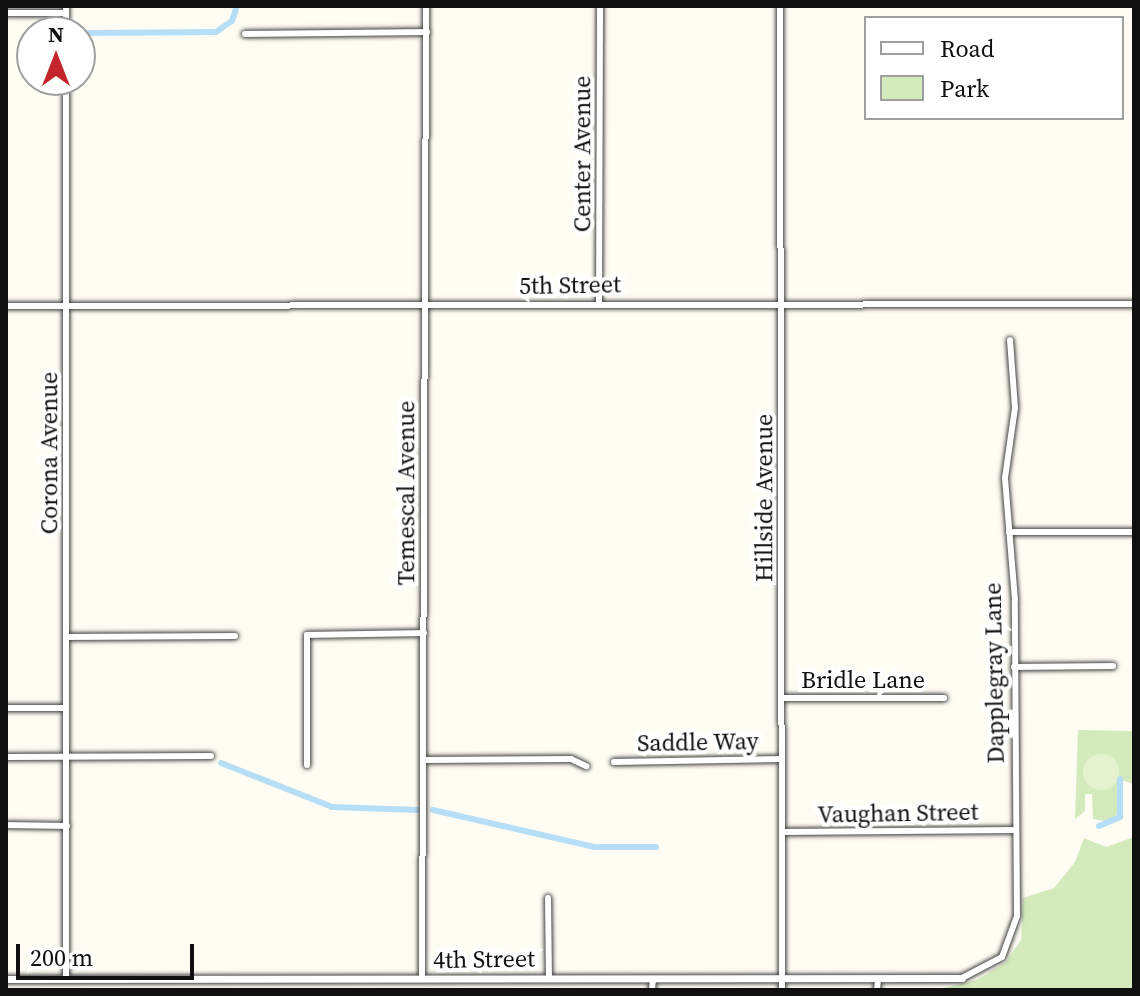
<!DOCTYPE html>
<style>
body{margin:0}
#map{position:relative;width:1140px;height:996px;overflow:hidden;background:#fffdf3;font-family:"Source Serif 4",serif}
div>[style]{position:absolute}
.green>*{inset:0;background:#d3ebbc}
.pitch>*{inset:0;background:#e5f2ce}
.round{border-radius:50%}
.canal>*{height:6px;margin:-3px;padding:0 3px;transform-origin:3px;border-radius:3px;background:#b7def7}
.roads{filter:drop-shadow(0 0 2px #434343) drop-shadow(0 0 2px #434343)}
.minor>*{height:6px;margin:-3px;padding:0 3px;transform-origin:3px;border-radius:3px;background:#fff}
.tertiary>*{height:7px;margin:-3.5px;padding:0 3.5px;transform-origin:3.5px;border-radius:3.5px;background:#fff}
span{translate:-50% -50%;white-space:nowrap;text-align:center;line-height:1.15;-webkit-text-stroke:8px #fff;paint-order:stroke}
.street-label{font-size:24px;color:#101010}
.frame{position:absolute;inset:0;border:8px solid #101010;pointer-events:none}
.legend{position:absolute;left:864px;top:16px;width:260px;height:104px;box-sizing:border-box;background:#fff;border:2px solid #9f9f9f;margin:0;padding:10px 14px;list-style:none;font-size:24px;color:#101010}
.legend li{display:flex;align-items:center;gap:16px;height:40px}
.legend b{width:40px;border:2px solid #9f9f9f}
.north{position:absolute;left:16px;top:16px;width:80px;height:80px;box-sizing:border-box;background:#fff;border:2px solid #9f9f9f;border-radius:50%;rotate:0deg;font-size:22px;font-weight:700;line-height:32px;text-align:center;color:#101010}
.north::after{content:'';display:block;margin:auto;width:28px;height:36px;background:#c3252a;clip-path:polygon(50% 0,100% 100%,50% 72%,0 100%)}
.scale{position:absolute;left:16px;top:944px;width:178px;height:36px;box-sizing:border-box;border:4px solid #101010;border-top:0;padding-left:10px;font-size:24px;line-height:28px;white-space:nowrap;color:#101010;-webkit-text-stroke:6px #fff;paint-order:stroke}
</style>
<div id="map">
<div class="green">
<i style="clip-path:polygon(1078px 730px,1134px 731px,1134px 784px,1117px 779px,1117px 814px,1110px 822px,1093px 819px,1092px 794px,1085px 794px,1085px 811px,1075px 819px)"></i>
<i style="clip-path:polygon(1134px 837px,1134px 990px,936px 990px,977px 980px,1006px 962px,1021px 940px,1023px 898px,1054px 888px,1075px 862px,1084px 838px,1106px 847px)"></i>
</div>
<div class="pitch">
<i class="round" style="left:1083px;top:754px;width:36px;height:36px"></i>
</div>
<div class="canal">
<i style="left:87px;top:33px;width:129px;rotate:-0.4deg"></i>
<i style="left:216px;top:32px;width:19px;rotate:-35deg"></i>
<i style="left:232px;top:21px;width:16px;rotate:-72deg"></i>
<i style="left:221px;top:763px;width:119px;rotate:21.6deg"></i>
<i style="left:332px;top:807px;width:86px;rotate:2deg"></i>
<i style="left:433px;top:810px;width:165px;rotate:12.9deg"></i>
<i style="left:594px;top:847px;width:62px"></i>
<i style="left:1099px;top:826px;width:23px;rotate:-23deg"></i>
<i style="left:1120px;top:817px;width:38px;rotate:-90deg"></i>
</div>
<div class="roads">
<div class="minor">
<i style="left:66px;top:6px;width:26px;rotate:90deg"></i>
<i style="left:780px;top:6px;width:984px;rotate:89.88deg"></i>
<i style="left:6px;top:13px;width:60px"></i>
<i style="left:245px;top:34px;width:182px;rotate:-0.6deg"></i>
<i style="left:599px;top:303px;width:297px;rotate:-89.8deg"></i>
<i style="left:6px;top:306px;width:1128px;rotate:-0.1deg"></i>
<i style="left:1009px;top:532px;width:125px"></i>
<i style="left:66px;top:637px;width:169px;rotate:-0.3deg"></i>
<i style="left:1014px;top:667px;width:99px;rotate:-0.6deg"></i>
<i style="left:782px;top:698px;width:162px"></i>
<i style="left:6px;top:708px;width:60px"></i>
<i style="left:6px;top:757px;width:205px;rotate:-0.3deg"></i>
<i style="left:424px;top:760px;width:147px;rotate:-0.4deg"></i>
<i style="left:571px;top:759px;width:17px;rotate:25deg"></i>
<i style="left:614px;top:762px;width:167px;rotate:-1deg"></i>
<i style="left:307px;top:765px;width:130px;rotate:-90deg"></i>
<i style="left:307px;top:635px;width:117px;rotate:-1deg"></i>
<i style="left:6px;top:825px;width:61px;rotate:0.9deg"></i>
<i style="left:783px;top:832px;width:230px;rotate:-0.5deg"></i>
<i style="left:548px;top:898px;width:80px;rotate:89.3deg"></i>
<i style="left:962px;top:978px;width:45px;rotate:-27.7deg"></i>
<i style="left:1002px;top:957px;width:44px;rotate:-69.9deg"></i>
<i style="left:1017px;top:916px;width:316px;rotate:-90.4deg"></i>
<i style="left:1015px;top:600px;width:122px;rotate:-94.7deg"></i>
<i style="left:1005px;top:478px;width:71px;rotate:-81.9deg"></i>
<i style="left:1015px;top:408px;width:68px;rotate:-94.2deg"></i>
<i style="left:66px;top:979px;width:899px;rotate:-90deg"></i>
<i style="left:422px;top:979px;width:973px;rotate:-89.76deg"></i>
<i style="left:652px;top:990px;width:11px;rotate:-85deg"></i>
<i style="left:877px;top:990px;width:9px;rotate:-84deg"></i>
</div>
<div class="tertiary">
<i style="left:6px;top:979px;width:956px;rotate:-0.06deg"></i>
</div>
</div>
<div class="street-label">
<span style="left:582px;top:154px;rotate:-90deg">Center Avenue</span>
<span style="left:570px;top:285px;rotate:-1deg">5th Street</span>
<span style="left:49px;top:453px;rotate:-90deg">Corona Avenue</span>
<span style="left:406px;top:493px;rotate:-90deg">Temescal Avenue</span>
<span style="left:764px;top:498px;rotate:-90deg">Hillside Avenue</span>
<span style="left:994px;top:673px;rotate:-91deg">Dapplegray Lane</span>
<span style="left:863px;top:680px">Bridle Lane</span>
<span style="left:698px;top:742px;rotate:-1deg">Saddle Way</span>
<span style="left:898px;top:813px;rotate:-1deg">Vaughan Street</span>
<span style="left:484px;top:959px;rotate:-1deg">4th Street</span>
</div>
<div class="frame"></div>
<ul class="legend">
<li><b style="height:10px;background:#fff"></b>Road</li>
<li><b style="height:22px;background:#d3ebbc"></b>Park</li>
</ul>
<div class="north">N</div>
<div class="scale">200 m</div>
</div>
